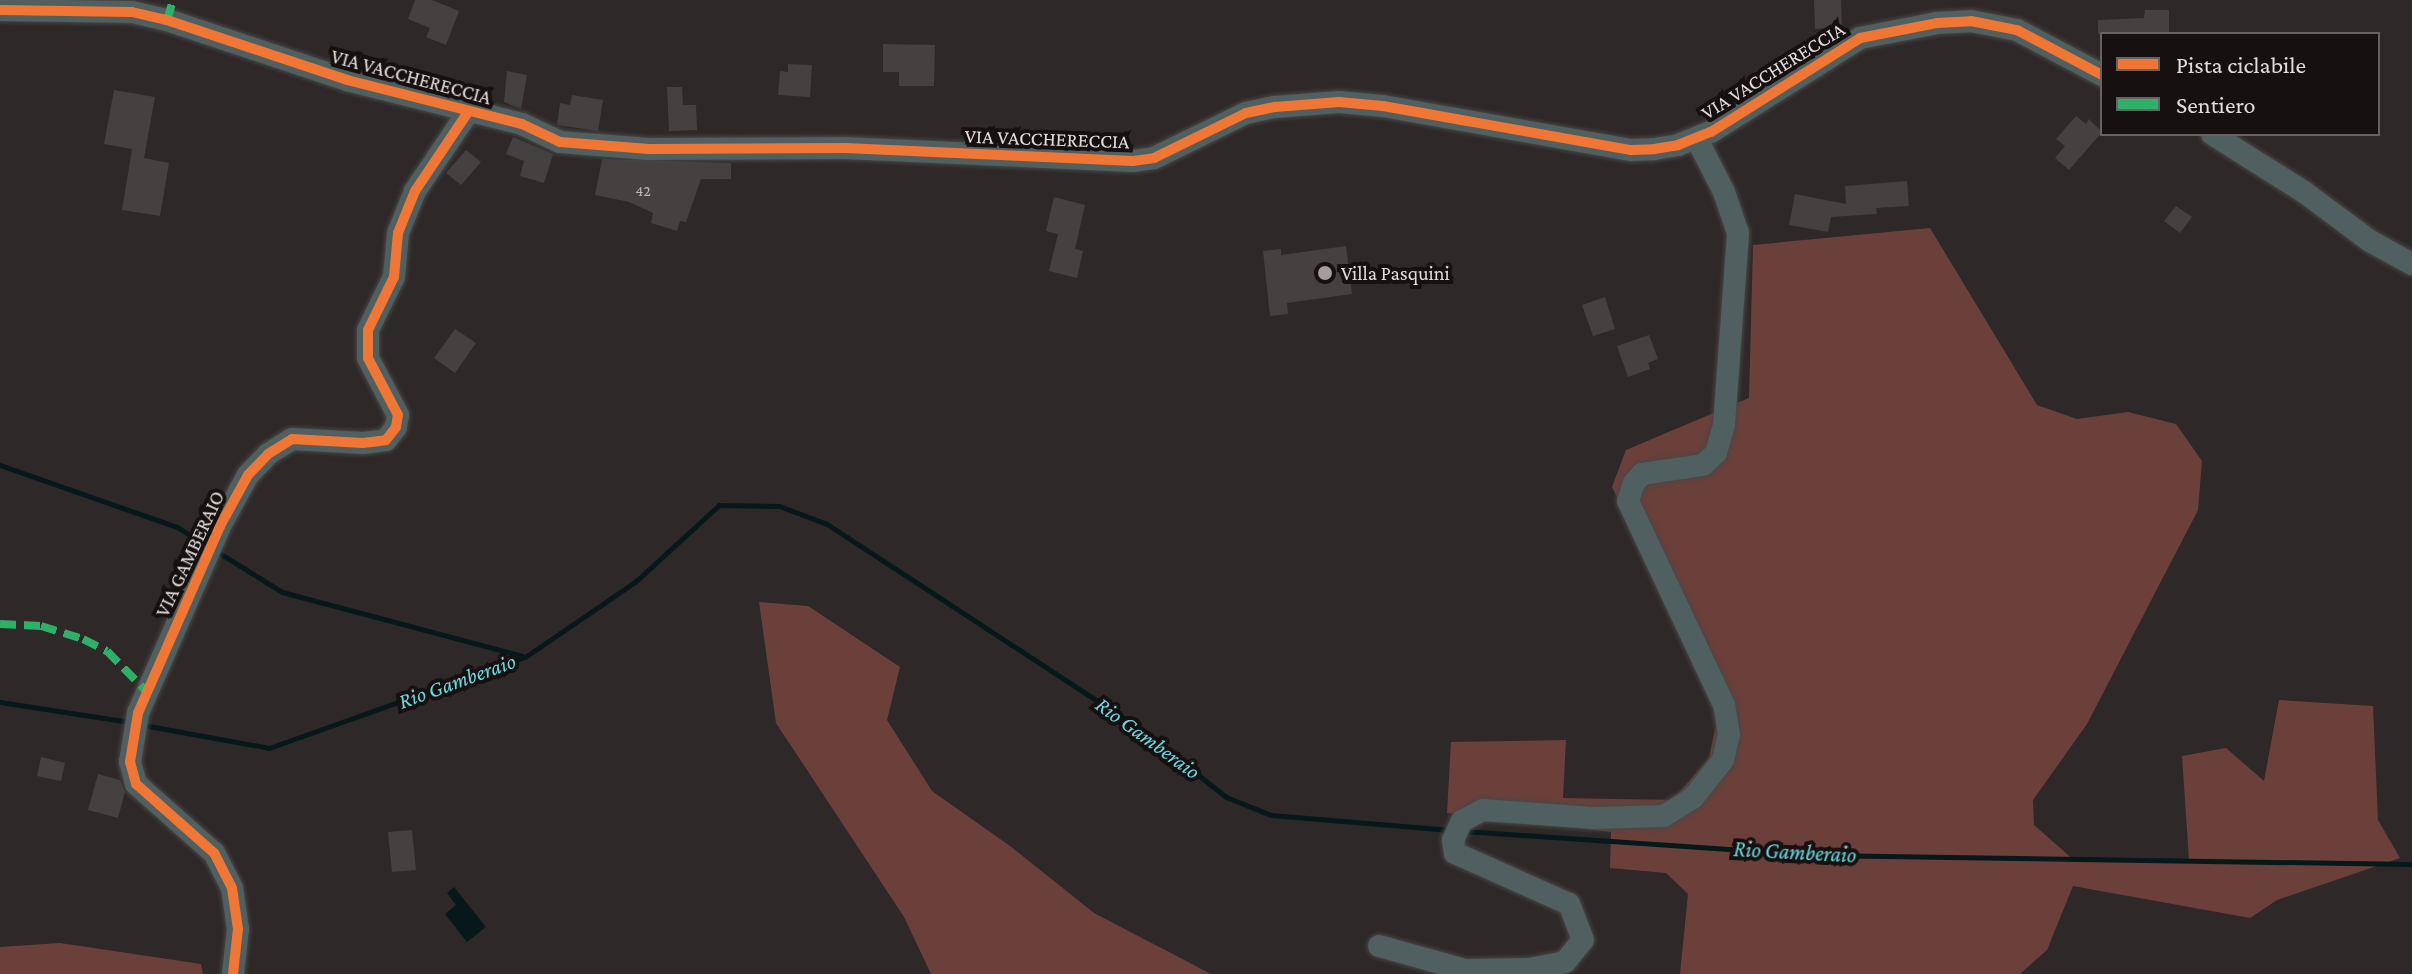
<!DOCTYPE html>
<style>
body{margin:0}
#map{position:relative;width:2412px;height:974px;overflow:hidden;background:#2e2828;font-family:"Crimson Pro",serif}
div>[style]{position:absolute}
.forest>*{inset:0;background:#6b403b}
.water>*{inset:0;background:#061819}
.stream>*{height:5px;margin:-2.5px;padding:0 2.5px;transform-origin:2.5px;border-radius:2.5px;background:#061819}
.building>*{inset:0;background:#464141}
.roads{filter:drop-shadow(0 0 2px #4a4645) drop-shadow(0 0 2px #4a4645)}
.minor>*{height:22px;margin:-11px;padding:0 11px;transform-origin:11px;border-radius:11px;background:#505f5f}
.quiet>*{height:8px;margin-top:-4px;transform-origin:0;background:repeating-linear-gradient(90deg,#2db169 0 16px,transparent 0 24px)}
.cycleway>*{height:10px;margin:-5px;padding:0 5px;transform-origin:5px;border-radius:5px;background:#f07635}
.dots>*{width:22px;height:22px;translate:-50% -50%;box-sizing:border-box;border:4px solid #161110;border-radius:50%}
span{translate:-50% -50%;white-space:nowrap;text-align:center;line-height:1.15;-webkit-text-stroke:8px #161110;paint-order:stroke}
.number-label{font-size:16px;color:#bcb5b4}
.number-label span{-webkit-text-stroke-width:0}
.street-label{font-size:20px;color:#e4dcdb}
.poi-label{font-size:20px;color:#e4dcdb}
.left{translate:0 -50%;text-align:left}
.water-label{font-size:22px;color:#6ed8e0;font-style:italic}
.legend{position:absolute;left:2100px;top:32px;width:280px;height:104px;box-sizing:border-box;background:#161110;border:2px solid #686261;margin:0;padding:10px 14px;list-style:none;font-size:24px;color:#e4dcdb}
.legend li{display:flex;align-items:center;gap:16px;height:40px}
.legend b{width:40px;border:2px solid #686261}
</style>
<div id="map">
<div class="forest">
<i style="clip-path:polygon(1930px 228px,2037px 405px,2077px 419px,2128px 412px,2176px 424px,2202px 461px,2198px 510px,2087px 724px,2033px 800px,2034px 825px,2075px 861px,2189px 860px,2182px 756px,2226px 748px,2264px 781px,2279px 700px,2373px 706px,2378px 820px,2400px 858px,2277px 900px,2250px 918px,2073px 886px,2047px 950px,2020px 974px,1680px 974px,1688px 894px,1666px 873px,1610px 868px,1611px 832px,1447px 813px,1451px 742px,1566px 740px,1563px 798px,1673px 800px,1709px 758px,1719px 711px,1612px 487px,1626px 450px,1749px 398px,1753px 245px)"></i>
<i style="clip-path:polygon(759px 602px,808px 606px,900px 667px,887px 720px,932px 791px,1010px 846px,1094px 913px,1211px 974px,931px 974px,904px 917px,776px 723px)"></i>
<i style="clip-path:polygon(60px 943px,201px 964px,203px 974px,0 974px,0 947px)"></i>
</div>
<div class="water">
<i style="clip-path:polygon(454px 887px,486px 927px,467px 942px,445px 914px,456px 905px,447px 893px)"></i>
</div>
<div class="stream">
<i style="left:0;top:465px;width:188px;rotate:19.3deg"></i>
<i style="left:177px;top:527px;width:32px;rotate:32deg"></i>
<i style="left:216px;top:551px;width:78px;rotate:31.8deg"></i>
<i style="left:282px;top:592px;width:248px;rotate:14.9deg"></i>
<i style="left:0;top:702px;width:131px;rotate:8.8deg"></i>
<i style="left:143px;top:725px;width:128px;rotate:10.3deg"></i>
<i style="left:269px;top:748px;width:272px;rotate:-19.6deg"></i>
<i style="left:525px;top:657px;width:133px;rotate:-34.3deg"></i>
<i style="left:635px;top:582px;width:114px;rotate:-42.5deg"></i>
<i style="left:719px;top:505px;width:60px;rotate:1deg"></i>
<i style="left:779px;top:506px;width:51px;rotate:20.6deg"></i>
<i style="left:827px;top:524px;width:374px;rotate:33.2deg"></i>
<i style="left:1140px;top:729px;width:110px;rotate:38.3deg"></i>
<i style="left:1226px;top:797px;width:48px;rotate:21.8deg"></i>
<i style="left:1271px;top:815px;width:180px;rotate:4.8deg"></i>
<i style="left:1464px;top:831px;width:354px;rotate:3.9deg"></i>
<i style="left:1817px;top:855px;width:595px;rotate:0.87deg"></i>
</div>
<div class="building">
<i style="clip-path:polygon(415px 0,432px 0,459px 11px,446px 45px,426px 37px,430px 28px,408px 19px)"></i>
<i style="clip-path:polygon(1814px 0,1841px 0,1842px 27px,1815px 29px)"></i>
<i style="clip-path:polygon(2145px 10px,2169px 10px,2169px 34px,2098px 34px,2098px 20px,2144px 18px)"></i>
<i style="clip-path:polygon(883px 44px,935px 45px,934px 86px,899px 86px,899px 72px,883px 72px)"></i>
<i style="clip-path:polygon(788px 64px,812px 65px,810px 97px,778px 95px,780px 71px,788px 72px)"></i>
<i style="clip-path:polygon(507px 71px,527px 75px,521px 109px,504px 102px)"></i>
<i style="clip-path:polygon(667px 87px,682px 87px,683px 105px,696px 105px,697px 130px,669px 131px)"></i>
<i style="clip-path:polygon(114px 90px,155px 97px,144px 158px,169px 163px,160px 216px,122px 210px,132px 149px,104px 144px)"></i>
<i style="clip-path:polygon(572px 95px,603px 100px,598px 131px,557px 125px,560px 103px,570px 105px)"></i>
<i style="clip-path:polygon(2076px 116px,2086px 124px,2089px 119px,2102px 132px,2069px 170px,2055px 158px,2065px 146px,2056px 139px)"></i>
<i style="clip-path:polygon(513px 137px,553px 154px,544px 183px,520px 176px,524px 161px,506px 154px)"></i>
<i style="clip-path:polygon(466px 150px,481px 162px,461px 185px,446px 173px)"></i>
<i style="clip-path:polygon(602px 159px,731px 163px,731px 179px,701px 179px,686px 222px,680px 221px,677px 231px,651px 223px,653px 213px,629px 202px,595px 195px)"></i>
<i style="clip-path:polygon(1907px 181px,1909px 206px,1876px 208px,1877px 214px,1831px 217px,1828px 232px,1789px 225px,1795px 194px,1846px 204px,1845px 186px)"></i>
<i style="clip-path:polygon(1054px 197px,1085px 205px,1075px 249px,1083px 251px,1077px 278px,1049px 271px,1058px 234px,1046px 231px)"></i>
<i style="clip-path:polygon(2176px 206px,2192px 217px,2180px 233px,2164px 221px)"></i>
<i style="clip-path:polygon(1346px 246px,1352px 294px,1287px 303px,1288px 314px,1270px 316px,1263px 251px,1281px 249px,1281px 255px)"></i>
<i style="clip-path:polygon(1605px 297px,1615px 329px,1593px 336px,1582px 305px)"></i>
<i style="clip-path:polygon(455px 329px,476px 343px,455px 373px,434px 358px)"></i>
<i style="clip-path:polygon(1649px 335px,1658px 359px,1648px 363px,1650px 369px,1628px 377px,1617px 346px)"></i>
<i style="clip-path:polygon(41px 757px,65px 763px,61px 781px,37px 776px)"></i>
<i style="clip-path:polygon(98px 774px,120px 780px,125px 792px,118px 818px,88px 810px)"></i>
<i style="clip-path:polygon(412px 830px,416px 870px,392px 872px,388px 832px)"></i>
</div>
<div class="roads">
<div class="minor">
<i style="left:0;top:10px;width:132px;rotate:0.9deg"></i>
<i style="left:132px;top:12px;width:36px;rotate:13deg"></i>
<i style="left:167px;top:20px;width:190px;rotate:18.4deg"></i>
<i style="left:347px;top:80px;width:180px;rotate:14.1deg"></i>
<i style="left:522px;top:124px;width:42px;rotate:25.3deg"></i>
<i style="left:560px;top:142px;width:89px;rotate:4.5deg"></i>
<i style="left:649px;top:149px;width:196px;rotate:-0.3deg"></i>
<i style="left:845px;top:148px;width:288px;rotate:2.6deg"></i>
<i style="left:1133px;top:161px;width:21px;rotate:-8deg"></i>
<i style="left:1154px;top:158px;width:102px;rotate:-26.1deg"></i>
<i style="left:1246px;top:113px;width:30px;rotate:-12deg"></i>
<i style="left:1275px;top:107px;width:64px;rotate:-4.5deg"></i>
<i style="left:1339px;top:102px;width:44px;rotate:5.2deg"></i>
<i style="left:1383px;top:106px;width:252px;rotate:10.1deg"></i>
<i style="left:1631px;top:150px;width:23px;rotate:-2deg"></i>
<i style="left:1654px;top:149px;width:24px;rotate:-9deg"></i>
<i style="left:1678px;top:145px;width:35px;rotate:-22deg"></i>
<i style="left:1711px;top:132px;width:176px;rotate:-32.2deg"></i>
<i style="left:1860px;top:38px;width:78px;rotate:-11deg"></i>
<i style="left:1937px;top:23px;width:34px;rotate:-3deg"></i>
<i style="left:1971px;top:21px;width:47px;rotate:11.1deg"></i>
<i style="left:2017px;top:30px;width:96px;rotate:27.9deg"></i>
<i style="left:2212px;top:134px;width:109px;rotate:32.2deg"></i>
<i style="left:2304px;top:192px;width:82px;rotate:36.6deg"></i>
<i style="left:2370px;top:241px;width:48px;rotate:28.7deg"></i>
<i style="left:1379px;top:946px;width:89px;rotate:15.6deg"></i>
<i style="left:1465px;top:970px;width:64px;rotate:-0.9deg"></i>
<i style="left:1529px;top:969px;width:37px;rotate:-11deg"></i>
<i style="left:1565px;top:962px;width:28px;rotate:-51deg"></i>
<i style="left:1583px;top:940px;width:39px;rotate:-111deg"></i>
<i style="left:1569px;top:904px;width:125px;rotate:-155.9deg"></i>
<i style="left:1455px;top:853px;width:13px;rotate:-99deg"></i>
<i style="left:1453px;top:840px;width:21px;rotate:-65deg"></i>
<i style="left:1462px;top:821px;width:24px;rotate:-28deg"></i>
<i style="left:1483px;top:810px;width:111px;rotate:4.1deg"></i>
<i style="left:1594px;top:818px;width:70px;rotate:-1.6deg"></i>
<i style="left:1664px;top:816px;width:34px;rotate:-32deg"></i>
<i style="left:1693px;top:798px;width:48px;rotate:-51.7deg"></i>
<i style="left:1723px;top:760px;width:26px;rotate:-77deg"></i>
<i style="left:1729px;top:735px;width:30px;rotate:-99deg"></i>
<i style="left:1724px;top:705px;width:225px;rotate:-115.2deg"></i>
<i style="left:1628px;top:501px;width:19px;rotate:-72deg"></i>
<i style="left:1634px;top:483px;width:12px;rotate:-48deg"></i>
<i style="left:1642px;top:474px;width:62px;rotate:-8.4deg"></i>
<i style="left:1703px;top:465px;width:18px;rotate:-43deg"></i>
<i style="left:1716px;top:453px;width:29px;rotate:-74deg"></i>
<i style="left:1724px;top:425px;width:193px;rotate:-85.8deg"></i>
<i style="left:1738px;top:233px;width:43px;rotate:-108.9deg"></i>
<i style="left:1724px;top:192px;width:59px;rotate:-117deg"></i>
<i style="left:233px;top:974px;width:45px;rotate:-83.7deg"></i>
<i style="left:238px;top:929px;width:41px;rotate:-98.3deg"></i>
<i style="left:232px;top:888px;width:39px;rotate:-117deg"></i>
<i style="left:214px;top:853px;width:104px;rotate:-138.5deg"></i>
<i style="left:136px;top:784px;width:23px;rotate:-105deg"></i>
<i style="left:130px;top:762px;width:50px;rotate:-80.7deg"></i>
<i style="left:138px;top:713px;width:204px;rotate:-66.3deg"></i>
<i style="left:220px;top:526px;width:58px;rotate:-61.2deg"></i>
<i style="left:248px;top:475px;width:29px;rotate:-46deg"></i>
<i style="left:268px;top:454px;width:28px;rotate:-32deg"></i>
<i style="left:292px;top:439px;width:71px;rotate:3.2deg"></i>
<i style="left:363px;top:443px;width:23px;rotate:-7deg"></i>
<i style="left:386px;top:440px;width:16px;rotate:-52deg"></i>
<i style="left:396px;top:427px;width:12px;rotate:-81deg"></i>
<i style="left:398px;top:415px;width:64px;rotate:-117.8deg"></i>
<i style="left:368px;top:358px;width:28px;rotate:-90deg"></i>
<i style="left:368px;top:330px;width:59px;rotate:-63.9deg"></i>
<i style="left:394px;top:277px;width:44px;rotate:-84.8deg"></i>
<i style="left:398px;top:233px;width:45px;rotate:-68deg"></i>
<i style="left:415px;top:191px;width:95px;rotate:-56.1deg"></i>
</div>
</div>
<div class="quiet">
<i style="left:167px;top:20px;width:21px;rotate:-73deg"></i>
<i style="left:0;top:624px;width:41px;rotate:2.8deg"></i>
<i style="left:41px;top:626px;width:44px;rotate:17.2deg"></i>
<i style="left:83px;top:639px;width:27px;rotate:27deg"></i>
<i style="left:107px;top:651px;width:56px;rotate:45.7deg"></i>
</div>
<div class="cycleway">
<i style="left:0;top:10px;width:132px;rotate:0.9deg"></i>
<i style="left:132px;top:12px;width:36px;rotate:13deg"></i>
<i style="left:167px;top:20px;width:190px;rotate:18.4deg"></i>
<i style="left:347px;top:80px;width:180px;rotate:14.1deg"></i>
<i style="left:522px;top:124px;width:42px;rotate:25.3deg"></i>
<i style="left:560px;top:142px;width:89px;rotate:4.5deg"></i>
<i style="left:649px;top:149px;width:196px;rotate:-0.3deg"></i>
<i style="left:845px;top:148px;width:288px;rotate:2.6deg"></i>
<i style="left:1133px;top:161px;width:21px;rotate:-8deg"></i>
<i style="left:1154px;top:158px;width:102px;rotate:-26.1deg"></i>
<i style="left:1246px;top:113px;width:30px;rotate:-12deg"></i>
<i style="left:1275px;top:107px;width:64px;rotate:-4.5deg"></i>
<i style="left:1339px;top:102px;width:44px;rotate:5.2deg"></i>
<i style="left:1383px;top:106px;width:252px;rotate:10.1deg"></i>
<i style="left:1631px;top:150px;width:23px;rotate:-2deg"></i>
<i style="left:1654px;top:149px;width:24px;rotate:-9deg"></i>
<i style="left:1678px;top:145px;width:35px;rotate:-22deg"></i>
<i style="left:1711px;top:132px;width:176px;rotate:-32.2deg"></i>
<i style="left:1860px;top:38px;width:78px;rotate:-11deg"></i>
<i style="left:1937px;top:23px;width:34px;rotate:-3deg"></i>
<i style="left:1971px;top:21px;width:47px;rotate:11.1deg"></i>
<i style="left:2017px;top:30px;width:96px;rotate:27.9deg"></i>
<i style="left:233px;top:974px;width:45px;rotate:-83.7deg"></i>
<i style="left:238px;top:929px;width:41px;rotate:-98.3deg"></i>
<i style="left:232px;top:888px;width:39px;rotate:-117deg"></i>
<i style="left:214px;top:853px;width:104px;rotate:-138.5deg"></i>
<i style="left:136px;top:784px;width:23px;rotate:-105deg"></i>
<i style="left:130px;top:762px;width:50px;rotate:-80.7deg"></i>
<i style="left:138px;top:713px;width:204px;rotate:-66.3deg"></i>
<i style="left:220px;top:526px;width:58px;rotate:-61.2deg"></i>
<i style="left:248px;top:475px;width:29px;rotate:-46deg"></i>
<i style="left:268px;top:454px;width:28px;rotate:-32deg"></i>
<i style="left:292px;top:439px;width:71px;rotate:3.2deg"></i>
<i style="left:363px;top:443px;width:23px;rotate:-7deg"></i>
<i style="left:386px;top:440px;width:16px;rotate:-52deg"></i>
<i style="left:396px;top:427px;width:12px;rotate:-81deg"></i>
<i style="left:398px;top:415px;width:64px;rotate:-117.8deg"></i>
<i style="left:368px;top:358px;width:28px;rotate:-90deg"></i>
<i style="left:368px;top:330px;width:59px;rotate:-63.9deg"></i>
<i style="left:394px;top:277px;width:44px;rotate:-84.8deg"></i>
<i style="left:398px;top:233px;width:45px;rotate:-68deg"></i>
<i style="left:415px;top:191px;width:95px;rotate:-56.1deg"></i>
</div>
<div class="dots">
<i style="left:1325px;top:273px;background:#a49d9c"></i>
</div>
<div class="number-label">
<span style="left:643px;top:191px">42</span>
</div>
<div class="street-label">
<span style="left:1773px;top:71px;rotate:-32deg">VIA VACCHERECCIA</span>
<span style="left:411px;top:77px;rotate:15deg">VIA VACCHERECCIA</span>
<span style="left:1047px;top:139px;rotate:2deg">VIA VACCHERECCIA</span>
<span style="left:190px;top:554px;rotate:-65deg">VIA GAMBERAIO</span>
</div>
<div class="poi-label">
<span class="left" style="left:1341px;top:273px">Villa Pasquini</span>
</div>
<div class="water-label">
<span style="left:457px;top:681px;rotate:-20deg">Rio Gamberaio</span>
<span style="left:1148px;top:738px;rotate:36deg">Rio Gamberaio</span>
<span style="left:1795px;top:852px;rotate:3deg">Rio Gamberaio</span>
</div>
<ul class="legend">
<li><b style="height:10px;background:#f07635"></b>Pista ciclabile</li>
<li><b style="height:10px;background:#2db169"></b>Sentiero</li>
</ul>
</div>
